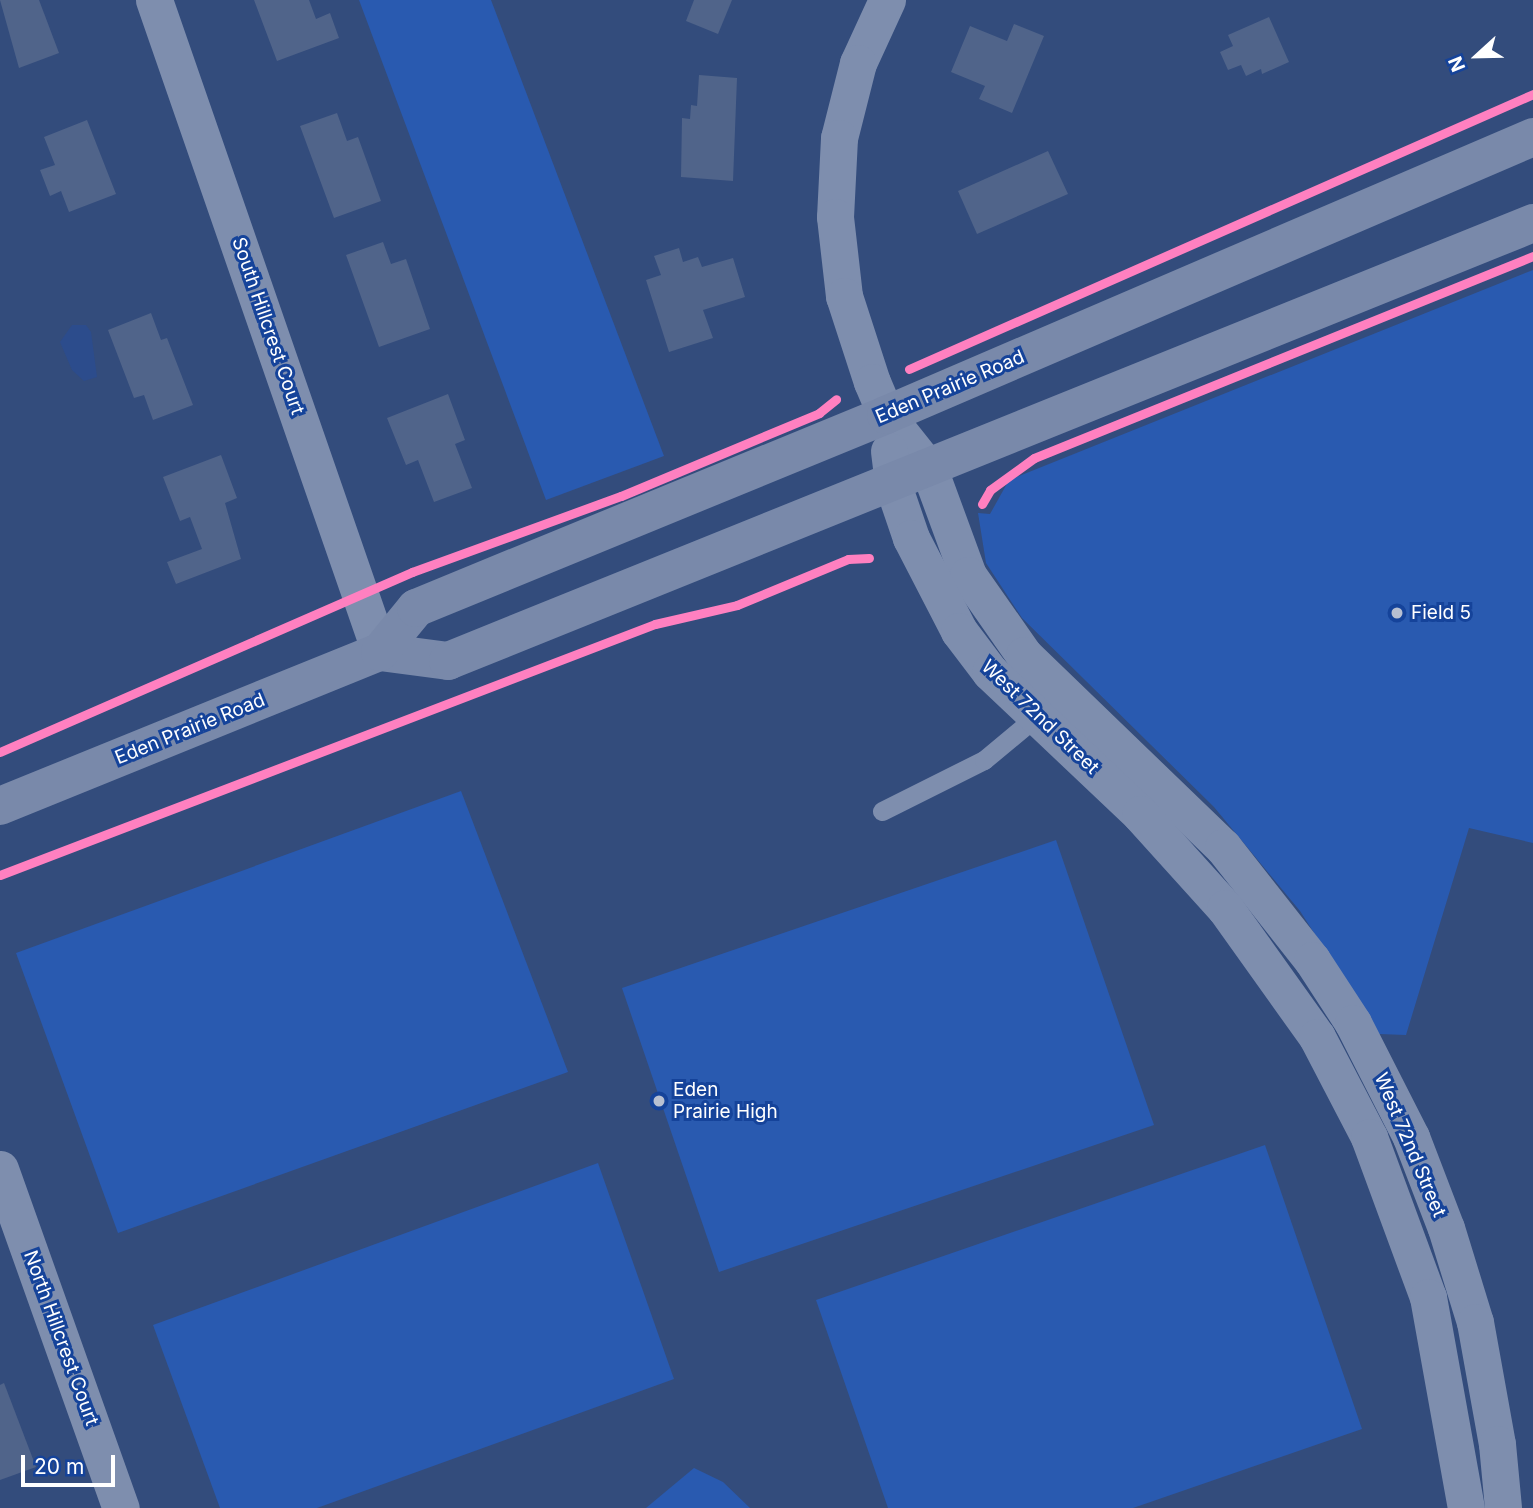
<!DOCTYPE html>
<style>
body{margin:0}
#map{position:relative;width:1533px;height:1508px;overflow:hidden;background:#334c7c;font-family:Inter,sans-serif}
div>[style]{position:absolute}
.green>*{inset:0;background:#295ab0}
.water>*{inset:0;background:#2c4c8c}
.building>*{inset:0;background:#50648a}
.lane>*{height:19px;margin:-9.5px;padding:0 9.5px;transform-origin:9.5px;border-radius:9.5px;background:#7e8eae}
.street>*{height:37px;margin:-18.5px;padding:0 18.5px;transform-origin:18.5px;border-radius:18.5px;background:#7e8eae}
.secondary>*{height:38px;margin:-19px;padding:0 19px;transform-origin:19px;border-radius:19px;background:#7989aa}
.cycleway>*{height:9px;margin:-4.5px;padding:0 4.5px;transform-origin:4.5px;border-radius:4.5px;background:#ff80c0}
.dots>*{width:19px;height:19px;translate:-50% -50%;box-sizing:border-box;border:4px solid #15439a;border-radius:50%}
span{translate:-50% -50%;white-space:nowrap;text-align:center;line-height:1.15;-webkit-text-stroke:6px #15439a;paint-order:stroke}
.street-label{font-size:19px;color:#fff}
.poi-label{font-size:19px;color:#fff}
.left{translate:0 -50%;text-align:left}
.north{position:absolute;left:1442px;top:21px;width:70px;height:70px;-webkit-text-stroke:5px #15439a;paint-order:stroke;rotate:248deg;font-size:19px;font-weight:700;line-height:28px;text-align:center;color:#fff}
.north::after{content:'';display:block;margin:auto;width:24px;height:32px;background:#fff;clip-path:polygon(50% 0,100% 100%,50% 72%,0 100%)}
.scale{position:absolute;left:21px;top:1455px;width:94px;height:32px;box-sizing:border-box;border:4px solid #fff;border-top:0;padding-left:9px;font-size:21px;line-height:24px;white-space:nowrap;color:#fff;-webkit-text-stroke:5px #15439a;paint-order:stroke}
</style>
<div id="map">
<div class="green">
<i style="clip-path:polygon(359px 0,491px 0,664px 456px,546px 500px)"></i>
<i style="clip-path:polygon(1533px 270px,1533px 843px,1469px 828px,1406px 1035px,1379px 1034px,1300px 911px,1214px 807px,1022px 618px,986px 563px,978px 513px,990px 514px,1009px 480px)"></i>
<i style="clip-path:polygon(461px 791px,568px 1072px,118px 1233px,16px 953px)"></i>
<i style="clip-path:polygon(1056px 840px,1154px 1125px,719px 1272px,622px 988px)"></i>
<i style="clip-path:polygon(1265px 1145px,1362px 1429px,1133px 1508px,888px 1508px,816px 1300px)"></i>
<i style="clip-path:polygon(598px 1163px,674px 1379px,317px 1508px,220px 1508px,153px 1325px)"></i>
<i style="clip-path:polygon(694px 1468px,723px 1482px,750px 1508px,646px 1508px)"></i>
</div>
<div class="water">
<i style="clip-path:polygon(72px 325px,86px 325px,91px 332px,97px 377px,84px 381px,72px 370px,60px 342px)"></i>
</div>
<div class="building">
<i style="clip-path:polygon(0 0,39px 0,59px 53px,19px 68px)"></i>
<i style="clip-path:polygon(254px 0,309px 0,316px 19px,330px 13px,339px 38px,277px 61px)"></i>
<i style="clip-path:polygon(694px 0,732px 0,718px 34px,686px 21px)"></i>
<i style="clip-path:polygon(1269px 17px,1289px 62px,1262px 74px,1261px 69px,1246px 76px,1241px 65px,1228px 70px,1220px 52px,1233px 46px,1228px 35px)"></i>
<i style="clip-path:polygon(1014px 24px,1044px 36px,1012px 113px,979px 99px,985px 86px,951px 72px,970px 26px,1007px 41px)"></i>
<i style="clip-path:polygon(699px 75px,737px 78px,733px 181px,681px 177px,682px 118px,690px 119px,691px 105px,697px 106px)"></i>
<i style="clip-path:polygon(337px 113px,347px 141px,358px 137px,381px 201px,334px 218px,300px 126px)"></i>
<i style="clip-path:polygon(87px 120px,116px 194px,69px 212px,61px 191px,50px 196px,40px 170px,55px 165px,44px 137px)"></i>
<i style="clip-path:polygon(1048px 151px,1068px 194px,977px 234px,958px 191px)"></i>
<i style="clip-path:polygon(383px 242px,391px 264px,406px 259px,430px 329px,379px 347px,346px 255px)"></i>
<i style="clip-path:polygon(679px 248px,683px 262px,698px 257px,702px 267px,733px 258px,745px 297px,703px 310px,713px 338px,669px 352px,646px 280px,661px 275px,654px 256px)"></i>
<i style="clip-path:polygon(151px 313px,161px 340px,167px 338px,193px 405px,153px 420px,144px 395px,134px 398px,108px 330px)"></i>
<i style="clip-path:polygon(448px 394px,465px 440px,455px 444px,472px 488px,434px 502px,418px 460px,406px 465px,387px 418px)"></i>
<i style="clip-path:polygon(221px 455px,237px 498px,225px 503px,241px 559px,176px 584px,167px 562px,202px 549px,190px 517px,180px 521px,163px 477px)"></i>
<i style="clip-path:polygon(4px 1383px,36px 1467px,0 1480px,0 1385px)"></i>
</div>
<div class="lane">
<i style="left:882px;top:811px;width:114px;rotate:-26.6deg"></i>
<i style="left:984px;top:760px;width:77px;rotate:-39.7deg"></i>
</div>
<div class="street">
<i style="left:154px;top:0;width:690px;rotate:70.88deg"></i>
<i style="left:887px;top:0;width:69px;rotate:114.7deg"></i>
<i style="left:858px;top:63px;width:77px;rotate:104.2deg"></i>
<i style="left:839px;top:138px;width:79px;rotate:92.9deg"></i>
<i style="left:835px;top:217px;width:80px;rotate:83.5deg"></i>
<i style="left:844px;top:296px;width:90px;rotate:72deg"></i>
<i style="left:872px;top:382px;width:36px;rotate:67deg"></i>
<i style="left:886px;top:415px;width:69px;rotate:51.5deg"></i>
<i style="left:929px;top:469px;width:113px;rotate:69.8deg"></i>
<i style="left:968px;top:575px;width:98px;rotate:55deg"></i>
<i style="left:1024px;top:655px;width:277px;rotate:44deg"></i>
<i style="left:1223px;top:847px;width:144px;rotate:51.8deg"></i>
<i style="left:1312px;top:960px;width:75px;rotate:56.9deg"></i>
<i style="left:1353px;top:1023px;width:128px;rotate:63deg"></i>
<i style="left:1411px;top:1137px;width:97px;rotate:69deg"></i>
<i style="left:1446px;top:1228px;width:98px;rotate:72.9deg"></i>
<i style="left:1475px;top:1322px;width:124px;rotate:79.8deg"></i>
<i style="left:1497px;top:1444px;width:64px;rotate:84.6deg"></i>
<i style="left:889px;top:451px;width:34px;rotate:83deg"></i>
<i style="left:893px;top:485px;width:56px;rotate:71.2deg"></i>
<i style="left:911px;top:538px;width:105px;rotate:62.7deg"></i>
<i style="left:959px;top:631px;width:51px;rotate:52.9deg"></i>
<i style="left:990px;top:672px;width:207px;rotate:43.4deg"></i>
<i style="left:1140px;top:814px;width:127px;rotate:47.9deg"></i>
<i style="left:1225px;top:908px;width:158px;rotate:54.5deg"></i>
<i style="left:1317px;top:1037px;width:113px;rotate:62.5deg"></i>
<i style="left:1369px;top:1137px;width:171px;rotate:69.8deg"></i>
<i style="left:1428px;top:1297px;width:214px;rotate:79.8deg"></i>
<i style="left:0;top:1169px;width:360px;rotate:70.4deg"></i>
</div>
<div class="secondary">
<i style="left:380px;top:652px;width:69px;rotate:7.5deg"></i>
<i style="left:448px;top:661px;width:1170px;rotate:-21.98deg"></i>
<i style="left:0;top:806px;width:410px;rotate:-22.1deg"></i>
<i style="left:380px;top:652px;width:57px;rotate:-50.7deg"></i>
<i style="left:416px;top:608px;width:508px;rotate:-22.32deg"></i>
<i style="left:886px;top:415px;width:704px;rotate:-23.25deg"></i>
</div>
<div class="cycleway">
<i style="left:909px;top:369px;width:682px;rotate:-23.78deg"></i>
<i style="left:982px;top:504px;width:16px;rotate:-60deg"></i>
<i style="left:990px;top:490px;width:54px;rotate:-36deg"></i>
<i style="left:1034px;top:458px;width:538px;rotate:-22.04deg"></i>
<i style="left:0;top:752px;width:450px;rotate:-23.6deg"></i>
<i style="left:412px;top:572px;width:222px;rotate:-20deg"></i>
<i style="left:621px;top:496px;width:215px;rotate:-22.7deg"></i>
<i style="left:819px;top:413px;width:22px;rotate:-39deg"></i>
<i style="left:0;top:875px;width:701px;rotate:-20.97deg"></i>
<i style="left:655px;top:624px;width:84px;rotate:-13deg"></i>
<i style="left:737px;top:605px;width:120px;rotate:-22.5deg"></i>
<i style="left:848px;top:559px;width:21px;rotate:-3deg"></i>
</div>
<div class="dots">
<i style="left:1397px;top:613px;background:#b8c0d1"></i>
<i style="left:659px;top:1101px;background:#b8c0d1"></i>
</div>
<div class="street-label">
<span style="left:268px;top:326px;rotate:71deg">South Hillcrest Court</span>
<span style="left:950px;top:387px;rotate:-23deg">Eden Prairie Road</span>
<span style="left:1040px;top:717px;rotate:44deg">West 72nd Street</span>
<span style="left:190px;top:729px;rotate:-22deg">Eden Prairie Road</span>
<span style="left:1410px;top:1145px;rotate:67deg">West 72nd Street</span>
<span style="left:61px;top:1338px;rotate:70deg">North Hillcrest Court</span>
</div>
<div class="poi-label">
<span class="left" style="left:1411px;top:613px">Field 5</span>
<span class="left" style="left:673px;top:1101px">Eden<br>Prairie High</span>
</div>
<div class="north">N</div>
<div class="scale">20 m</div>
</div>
